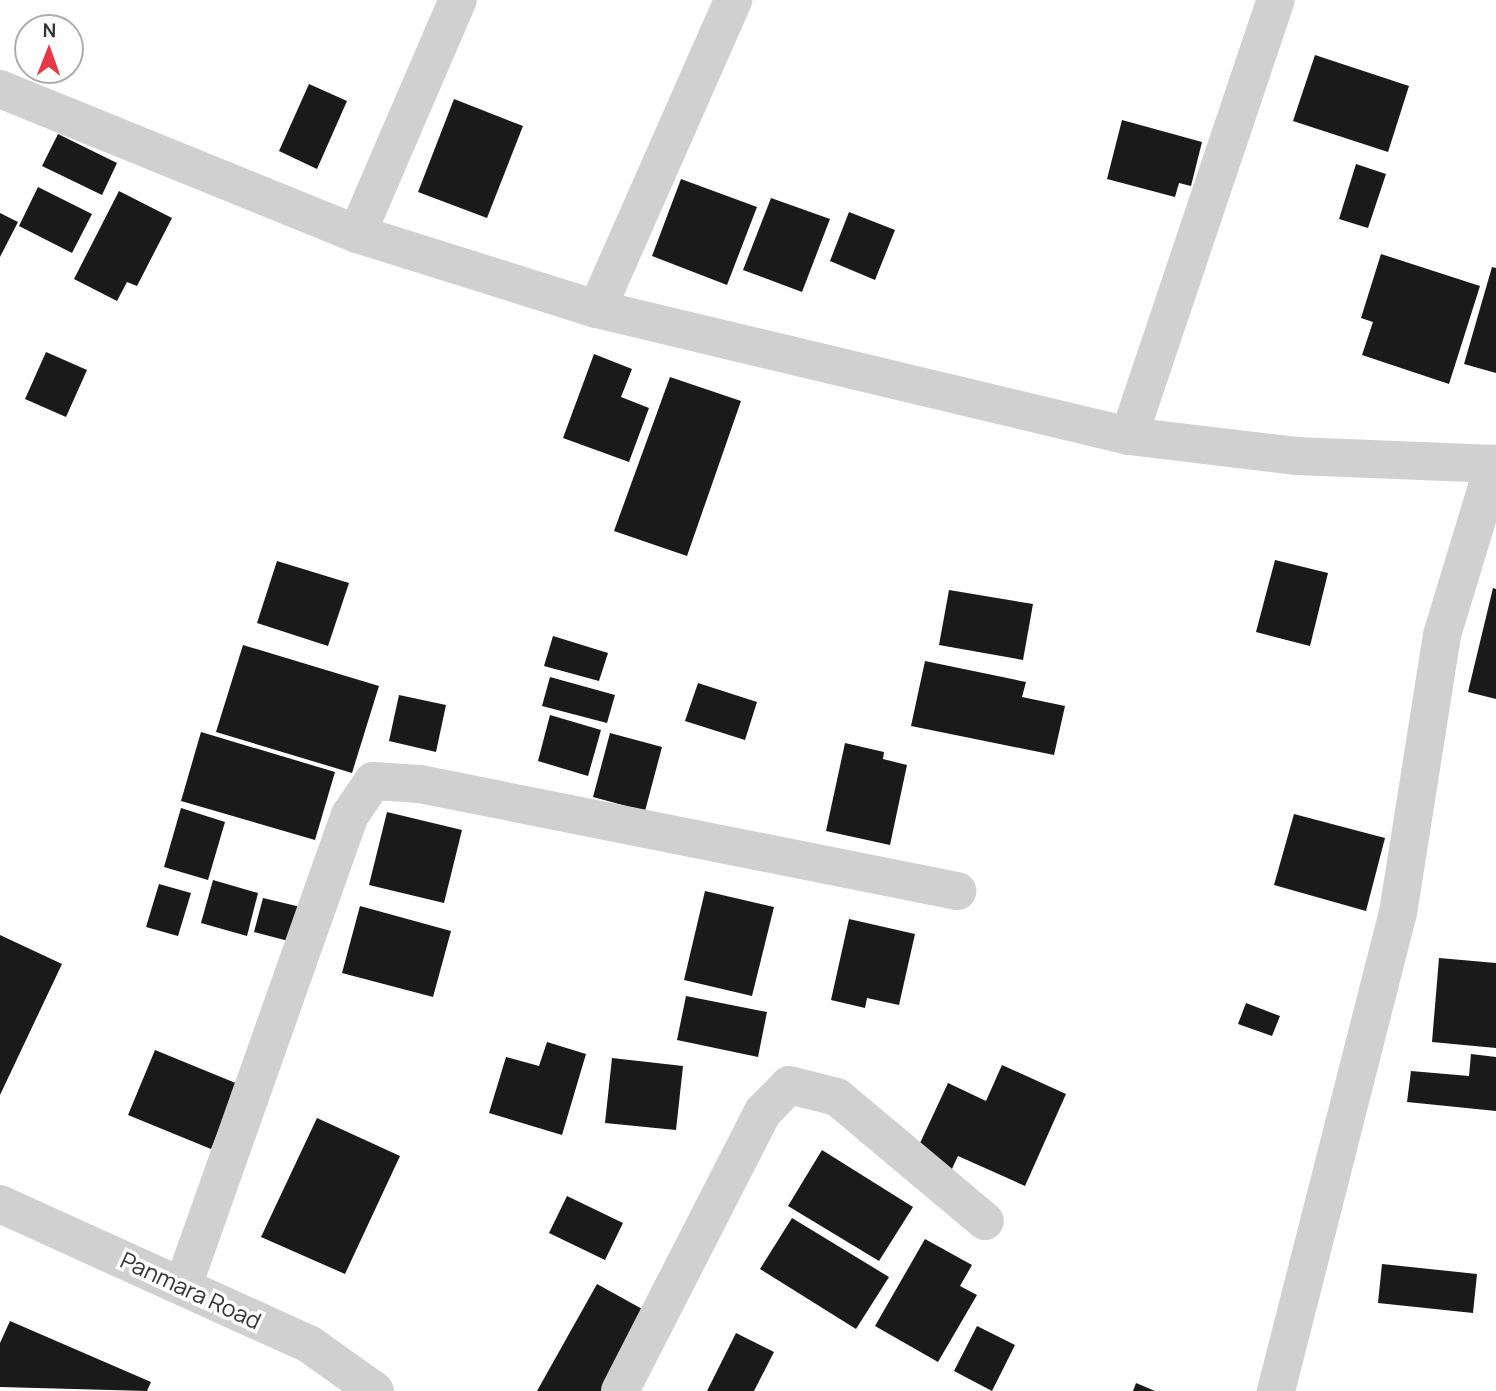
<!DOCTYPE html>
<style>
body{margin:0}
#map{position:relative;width:1496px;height:1391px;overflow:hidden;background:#fff;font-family:Manrope,sans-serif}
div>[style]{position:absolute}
.building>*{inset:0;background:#1a1a1a}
.minor>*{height:38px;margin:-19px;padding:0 19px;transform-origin:19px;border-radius:19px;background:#d0d0d0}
span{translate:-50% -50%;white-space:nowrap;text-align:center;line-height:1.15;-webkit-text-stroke:7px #fff;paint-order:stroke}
.street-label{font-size:23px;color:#333}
.north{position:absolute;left:14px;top:14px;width:70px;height:70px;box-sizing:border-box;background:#fff;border:2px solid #adadad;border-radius:50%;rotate:1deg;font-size:19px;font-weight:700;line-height:28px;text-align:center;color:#333}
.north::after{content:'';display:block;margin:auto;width:24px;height:32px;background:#e63946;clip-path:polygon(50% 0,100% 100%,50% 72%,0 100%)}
</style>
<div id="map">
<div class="building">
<i style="clip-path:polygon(1315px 55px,1409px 86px,1388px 152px,1293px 121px)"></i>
<i style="clip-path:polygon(309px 84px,347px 101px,317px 169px,279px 151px)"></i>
<i style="clip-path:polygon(454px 99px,523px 126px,487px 218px,418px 192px)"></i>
<i style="clip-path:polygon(1122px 120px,1202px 142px,1191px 186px,1179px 183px,1175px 197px,1107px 179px)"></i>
<i style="clip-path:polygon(58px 134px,117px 163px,102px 195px,42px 166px)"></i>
<i style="clip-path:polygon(1356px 164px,1386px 174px,1368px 228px,1339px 219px)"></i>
<i style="clip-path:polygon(681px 179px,757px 207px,727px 285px,652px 256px)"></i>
<i style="clip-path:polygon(38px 187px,92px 214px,72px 253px,19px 226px)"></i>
<i style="clip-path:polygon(119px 191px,172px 218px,137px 286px,127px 282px,117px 301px,74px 279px)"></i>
<i style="clip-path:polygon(771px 198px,830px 219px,802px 292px,743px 270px)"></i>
<i style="clip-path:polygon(849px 212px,895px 230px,875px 280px,830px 261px)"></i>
<i style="clip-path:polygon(0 213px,18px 222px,0 257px)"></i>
<i style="clip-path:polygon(1381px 254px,1480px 286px,1449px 384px,1362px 355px,1373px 322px,1361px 318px)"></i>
<i style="clip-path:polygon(1492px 267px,1496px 268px,1496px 373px,1464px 364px)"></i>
<i style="clip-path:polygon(46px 352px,87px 370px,66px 417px,25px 399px)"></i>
<i style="clip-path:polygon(594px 354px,632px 369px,621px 397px,649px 408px,629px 462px,563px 438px)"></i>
<i style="clip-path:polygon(670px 377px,741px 401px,687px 556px,614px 531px)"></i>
<i style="clip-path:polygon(1275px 560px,1328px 573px,1310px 646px,1256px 632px)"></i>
<i style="clip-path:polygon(277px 561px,349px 583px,328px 646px,257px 623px)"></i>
<i style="clip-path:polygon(1493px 588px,1496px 589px,1496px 699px,1468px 692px)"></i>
<i style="clip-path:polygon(949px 590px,1033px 604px,1023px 660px,939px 645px)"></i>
<i style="clip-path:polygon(553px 636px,608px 653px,599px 681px,544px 666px)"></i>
<i style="clip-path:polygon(243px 645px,379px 686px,352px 773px,216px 732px)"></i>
<i style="clip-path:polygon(925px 661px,1026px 682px,1022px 697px,1065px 706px,1054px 755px,911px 726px)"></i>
<i style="clip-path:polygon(550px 677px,615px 695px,607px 723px,542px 706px)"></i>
<i style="clip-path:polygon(698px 683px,757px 702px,745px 740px,685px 721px)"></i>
<i style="clip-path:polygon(399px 695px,446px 705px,436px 752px,389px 741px)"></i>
<i style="clip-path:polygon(550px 715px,601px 730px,588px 776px,538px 761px)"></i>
<i style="clip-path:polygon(201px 732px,335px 772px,315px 840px,181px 801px)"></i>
<i style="clip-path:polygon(610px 733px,662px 747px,645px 811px,593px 797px)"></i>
<i style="clip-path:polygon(845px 743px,884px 752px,883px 759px,907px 765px,890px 845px,826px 831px)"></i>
<i style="clip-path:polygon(181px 808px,225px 822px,208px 880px,164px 867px)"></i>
<i style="clip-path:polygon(387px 812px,462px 830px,444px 903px,369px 885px)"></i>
<i style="clip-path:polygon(1294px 814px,1385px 838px,1366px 911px,1274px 885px)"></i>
<i style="clip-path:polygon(213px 880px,258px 893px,247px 936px,201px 923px)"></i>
<i style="clip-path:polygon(159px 884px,191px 893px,178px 936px,146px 927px)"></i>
<i style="clip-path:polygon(705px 891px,774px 907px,752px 996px,684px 980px)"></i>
<i style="clip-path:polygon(263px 898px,309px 909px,300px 944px,254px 932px)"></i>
<i style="clip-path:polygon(360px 906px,451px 931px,433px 997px,342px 973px)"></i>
<i style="clip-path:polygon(849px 919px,915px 934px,899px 1005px,867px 998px,865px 1008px,831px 1000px)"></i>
<i style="clip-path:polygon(0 935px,62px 964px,0 1095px)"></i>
<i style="clip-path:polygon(1439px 958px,1496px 963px,1496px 1048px,1432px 1042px)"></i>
<i style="clip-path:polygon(686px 996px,767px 1012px,758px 1057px,677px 1040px)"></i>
<i style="clip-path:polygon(1246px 1003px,1280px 1016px,1272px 1036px,1238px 1024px)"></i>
<i style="clip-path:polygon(547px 1042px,586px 1054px,562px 1135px,489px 1113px,506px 1057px,539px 1066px)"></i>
<i style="clip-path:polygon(155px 1050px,238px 1084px,211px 1149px,128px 1115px)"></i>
<i style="clip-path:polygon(1471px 1054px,1496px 1057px,1496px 1111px,1407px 1102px,1411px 1071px,1469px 1076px)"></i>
<i style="clip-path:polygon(612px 1058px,683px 1066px,676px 1130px,605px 1123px)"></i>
<i style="clip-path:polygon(1002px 1065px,1066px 1094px,1025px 1186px,958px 1156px,950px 1173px,914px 1156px,948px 1083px,986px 1101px)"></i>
<i style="clip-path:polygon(317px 1118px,400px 1156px,345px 1274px,261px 1237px)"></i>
<i style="clip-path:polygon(822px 1150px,913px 1207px,879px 1261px,788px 1206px)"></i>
<i style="clip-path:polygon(567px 1196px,623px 1223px,605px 1260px,549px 1233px)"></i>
<i style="clip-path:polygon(792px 1218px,889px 1277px,856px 1329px,760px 1269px)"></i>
<i style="clip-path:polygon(925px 1239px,972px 1265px,960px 1286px,977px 1295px,938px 1362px,875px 1326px)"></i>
<i style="clip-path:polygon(1382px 1264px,1477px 1274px,1473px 1313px,1378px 1303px)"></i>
<i style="clip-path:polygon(597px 1284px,653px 1315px,611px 1391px,537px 1391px)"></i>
<i style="clip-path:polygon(10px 1321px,151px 1382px,147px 1391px,0 1387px,0 1343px)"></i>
<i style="clip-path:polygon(977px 1326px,1015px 1345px,992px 1391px,954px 1371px)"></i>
<i style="clip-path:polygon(736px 1333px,774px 1352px,754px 1391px,707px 1391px)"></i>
<i style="clip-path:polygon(1136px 1383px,1155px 1391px,1133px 1391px)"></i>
</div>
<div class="minor">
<i style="left:0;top:89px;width:385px;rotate:22.1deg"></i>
<i style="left:357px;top:234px;width:251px;rotate:17.4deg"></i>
<i style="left:597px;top:309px;width:547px;rotate:13.43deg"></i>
<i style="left:1129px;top:436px;width:168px;rotate:6.8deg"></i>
<i style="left:1296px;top:456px;width:200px;rotate:2.3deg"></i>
<i style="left:357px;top:234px;width:255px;rotate:-66.7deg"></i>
<i style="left:597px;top:309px;width:338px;rotate:-66.2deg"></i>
<i style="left:1129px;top:436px;width:460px;rotate:-71.4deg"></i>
<i style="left:0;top:1204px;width:339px;rotate:24.4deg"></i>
<i style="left:309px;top:1344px;width:81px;rotate:35.5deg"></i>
<i style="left:183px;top:1286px;width:500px;rotate:-70.5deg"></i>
<i style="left:350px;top:815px;width:41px;rotate:-55.9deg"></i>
<i style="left:373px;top:781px;width:47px;rotate:3.7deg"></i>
<i style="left:420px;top:784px;width:548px;rotate:11.27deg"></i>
<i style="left:620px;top:1391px;width:314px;rotate:-62.9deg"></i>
<i style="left:763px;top:1112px;width:37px;rotate:-46deg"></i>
<i style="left:789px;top:1085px;width:49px;rotate:14deg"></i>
<i style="left:837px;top:1097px;width:193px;rotate:40deg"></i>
<i style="left:1276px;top:1391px;width:493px;rotate:-75.7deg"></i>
<i style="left:1398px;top:913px;width:281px;rotate:-81deg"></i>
<i style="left:1442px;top:635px;width:179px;rotate:-73.1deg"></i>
</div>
<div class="street-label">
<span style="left:191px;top:1290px;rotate:25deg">Panmara Road</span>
</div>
<div class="north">N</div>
</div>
